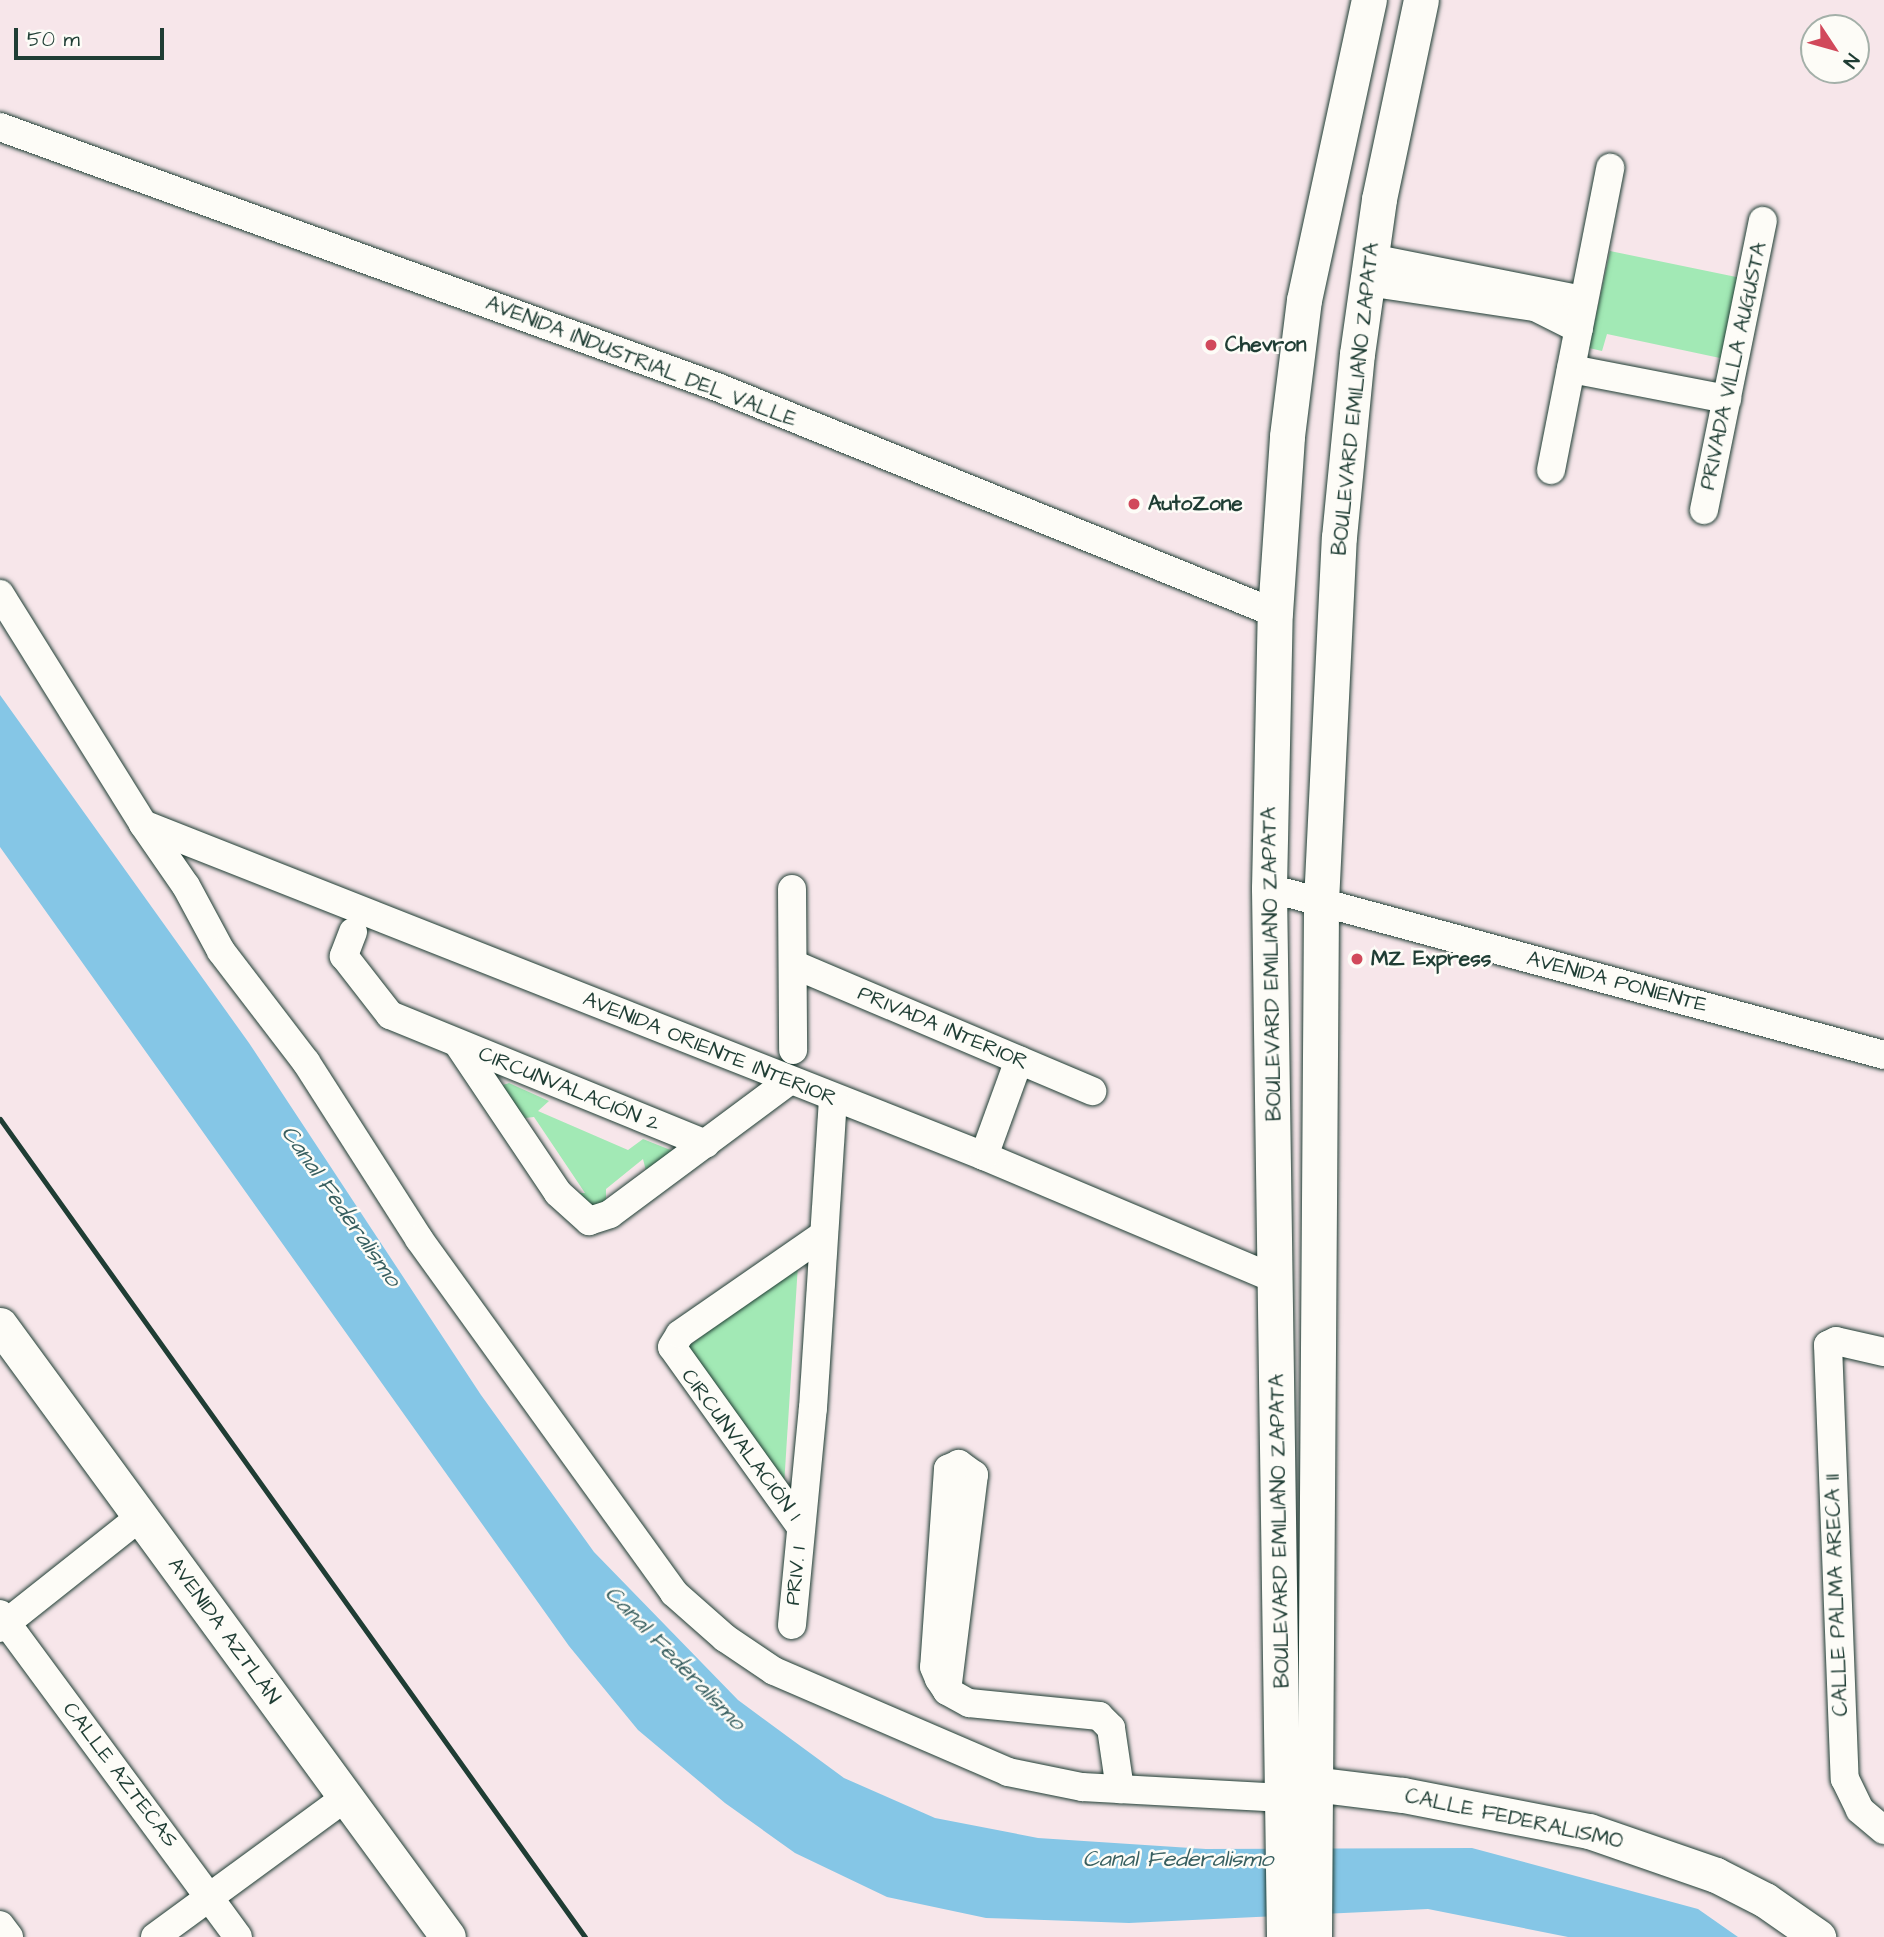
<!DOCTYPE html>
<meta charset="utf-8">
<style>
body{margin:0}
#map{position:relative;width:1884px;height:1937px;overflow:hidden;background:#f7e6ea;font-family:"Architects Daughter",sans-serif}
div>[style]{position:absolute}
.green>*{inset:0;background:#a2e9b5}
.water>*{inset:0;background:#85c6e6}
.roads{filter:drop-shadow(0 0 2px #1f3d34) drop-shadow(0 0 2px #1f3d34)}
.minor>*{height:28px;margin:-14px;padding:0 14px;transform-origin:14px;border-radius:14px;background:#fdfcf7}
.major>*{height:35px;margin:-17.5px;padding:0 17.5px;transform-origin:17.5px;border-radius:17.5px;background:#fdfcf7}
.rail>*{height:5px;margin:-2.5px;padding:0 2.5px;transform-origin:2.5px;border-radius:2.5px;background:#1f3d34}
.dots>*{width:19px;height:19px;translate:-50% -50%;box-sizing:border-box;border:4px solid #fdfcf7;border-radius:50%}
span{translate:-50% -50%;white-space:nowrap;text-align:center;line-height:1.15;-webkit-text-stroke:5px #fdfcf7;paint-order:stroke}
.poi-label{font-size:21px;color:#1f3d34;font-weight:700}
.left{translate:0 -50%;text-align:left}
.street-label{font-size:21px;color:#1f3d34}
.water-label{font-size:23px;color:#385f60;font-style:italic}
.north{position:absolute;left:1800px;top:14px;width:70px;height:70px;box-sizing:border-box;background:#fdfcf7;border:2px solid #a4b0a9;border-radius:50%;rotate:126deg;font-size:19px;font-weight:700;line-height:28px;text-align:center;color:#1f3d34}
.north::after{content:'';display:block;margin:auto;width:24px;height:32px;background:#d1495b;clip-path:polygon(50% 0,100% 100%,50% 72%,0 100%)}
.scale{position:absolute;left:14px;top:28px;width:150px;height:32px;box-sizing:border-box;border:4px solid #1f3d34;border-top:0;padding-left:9px;font-size:21px;line-height:24px;white-space:nowrap;color:#1f3d34;-webkit-text-stroke:5px #fdfcf7;paint-order:stroke}
</style>
<div id="map">
<div class="green">
<i style="clip-path:polygon(1610px 251px,1746px 279px,1725px 375px,1717px 373px,1720px 358px,1607px 334px,1602px 351px,1589px 348px)"></i>
<i style="clip-path:polygon(509px 1083px,549px 1101px,538px 1111px,628px 1150px,643px 1139px,678px 1153px,647px 1175px,643px 1159px,606px 1189px,606px 1205px,589px 1219px,569px 1193px,585px 1193px,534px 1117px,516px 1119px,500px 1086px)"></i>
<i style="clip-path:polygon(798px 1264px,784px 1486px,686px 1348px)"></i>
</div>
<div class="water">
<i style="clip-path:polygon(0 695px,249px 1043px,481px 1395px,594px 1552px,738px 1700px,844px 1778px,935px 1818px,1038px 1838px,1206px 1849px,1472px 1848px,1698px 1909px,1738px 1937px,1568px 1937px,1428px 1909px,1129px 1923px,986px 1918px,887px 1897px,795px 1853px,725px 1803px,638px 1730px,569px 1646px,0 847px)"></i>
</div>
<div class="roads">
<div class="minor">
<i style="left:0;top:127px;width:763px;rotate:19.93deg"></i>
<i style="left:717px;top:387px;width:602px;rotate:22.05deg"></i>
<i style="left:1371px;top:258px;width:217px;rotate:11.2deg"></i>
<i style="left:1367px;top:282px;width:170px;rotate:8.5deg"></i>
<i style="left:1535px;top:307px;width:49px;rotate:26.6deg"></i>
<i style="left:1571px;top:369px;width:159px;rotate:10.9deg"></i>
<i style="left:1551px;top:470px;width:308px;rotate:-78.9deg"></i>
<i style="left:1704px;top:510px;width:295px;rotate:-78.5deg"></i>
<i style="left:0;top:594px;width:271px;rotate:58.1deg"></i>
<i style="left:143px;top:824px;width:75px;rotate:55.3deg"></i>
<i style="left:186px;top:886px;width:74px;rotate:61.7deg"></i>
<i style="left:221px;top:951px;width:140px;rotate:52.6deg"></i>
<i style="left:306px;top:1062px;width:210px;rotate:57.4deg"></i>
<i style="left:419px;top:1239px;width:436px;rotate:54.2deg"></i>
<i style="left:674px;top:1593px;width:68px;rotate:41.4deg"></i>
<i style="left:725px;top:1638px;width:59px;rotate:34deg"></i>
<i style="left:774px;top:1671px;width:255px;rotate:23.3deg"></i>
<i style="left:1008px;top:1772px;width:76px;rotate:11.5deg"></i>
<i style="left:1082px;top:1787px;width:202px;rotate:3.1deg"></i>
<i style="left:143px;top:824px;width:904px;rotate:21.54deg"></i>
<i style="left:984px;top:1156px;width:316px;rotate:22.9deg"></i>
<i style="left:1269px;top:888px;width:637px;rotate:15.19deg"></i>
<i style="left:792px;top:889px;width:161px;rotate:89.6deg"></i>
<i style="left:353px;top:932px;width:26px;rotate:111deg"></i>
<i style="left:344px;top:956px;width:75px;rotate:52.1deg"></i>
<i style="left:390px;top:1015px;width:341px;rotate:22.2deg"></i>
<i style="left:795px;top:965px;width:323px;rotate:23deg"></i>
<i style="left:458px;top:1044px;width:179px;rotate:56.1deg"></i>
<i style="left:558px;top:1193px;width:42px;rotate:42.1deg"></i>
<i style="left:589px;top:1221px;width:22px;rotate:-18deg"></i>
<i style="left:610px;top:1214px;width:223px;rotate:-36.6deg"></i>
<i style="left:984px;top:1156px;width:102px;rotate:-70deg"></i>
<i style="left:1884px;top:1352px;width:49px;rotate:-167.1deg"></i>
<i style="left:1836px;top:1341px;width:9px;rotate:153deg"></i>
<i style="left:1828px;top:1345px;width:434px;rotate:87.8deg"></i>
<i style="left:1845px;top:1779px;width:34px;rotate:64deg"></i>
<i style="left:1860px;top:1810px;width:31px;rotate:40deg"></i>
<i style="left:801px;top:1527px;width:221px;rotate:-125.6deg"></i>
<i style="left:672px;top:1347px;width:15px;rotate:-58deg"></i>
<i style="left:680px;top:1334px;width:174px;rotate:-34.7deg"></i>
<i style="left:0;top:1614px;width:401px;rotate:53.6deg"></i>
<i style="left:792px;top:1625px;width:218px;rotate:-84.5deg"></i>
<i style="left:813px;top:1408px;width:311px;rotate:-86.3deg"></i>
<i style="left:0;top:1628px;width:179px;rotate:-38.4deg"></i>
<i style="left:947px;top:1691px;width:218px;rotate:-82.9deg"></i>
<i style="left:974px;top:1475px;width:19px;rotate:-144deg"></i>
<i style="left:959px;top:1464px;width:12px;rotate:156deg"></i>
<i style="left:948px;top:1469px;width:198px;rotate:94deg"></i>
<i style="left:934px;top:1667px;width:13px;rotate:67deg"></i>
<i style="left:939px;top:1679px;width:14px;rotate:56deg"></i>
<i style="left:947px;top:1691px;width:25px;rotate:29deg"></i>
<i style="left:969px;top:1703px;width:131px;rotate:5.7deg"></i>
<i style="left:1099px;top:1716px;width:17px;rotate:45deg"></i>
<i style="left:1111px;top:1728px;width:62px;rotate:81.6deg"></i>
<i style="left:0;top:1925px;width:15px;rotate:53deg"></i>
<i style="left:155px;top:1937px;width:239px;rotate:-36.2deg"></i>
</div>
<div class="major">
<i style="left:0;top:1325px;width:758px;rotate:53.79deg"></i>
<i style="left:1313px;top:1784px;width:91px;rotate:7deg"></i>
<i style="left:1403px;top:1795px;width:189px;rotate:11deg"></i>
<i style="left:1589px;top:1831px;width:134px;rotate:19.1deg"></i>
<i style="left:1716px;top:1875px;width:55px;rotate:27deg"></i>
<i style="left:1765px;top:1900px;width:65px;rotate:34.9deg"></i>
<i style="left:1284px;top:1937px;width:1049px;rotate:-90.82deg"></i>
<i style="left:1269px;top:888px;width:275px;rotate:-88.8deg"></i>
<i style="left:1275px;top:613px;width:177px;rotate:-86.1deg"></i>
<i style="left:1287px;top:436px;width:137px;rotate:-82.9deg"></i>
<i style="left:1304px;top:300px;width:307px;rotate:-77.8deg"></i>
<i style="left:1314px;top:1937px;width:1035px;rotate:-89.61deg"></i>
<i style="left:1321px;top:902px;width:365px;rotate:-87.2deg"></i>
<i style="left:1339px;top:537px;width:184px;rotate:-84.4deg"></i>
<i style="left:1357px;top:354px;width:157px;rotate:-81.9deg"></i>
<i style="left:1379px;top:199px;width:203px;rotate:-78.1deg"></i>
</div>
</div>
<div class="rail">
<i style="left:0;top:1119px;width:1006px;rotate:54.43deg"></i>
</div>
<div class="dots">
<i style="left:1211px;top:345px;background:#d1495b"></i>
<i style="left:1134px;top:504px;background:#d1495b"></i>
<i style="left:1357px;top:959px;background:#d1495b"></i>
</div>
<div class="poi-label">
<span class="left" style="left:1225px;top:345px">Chevron</span>
<span class="left" style="left:1148px;top:504px">AutoZone</span>
<span class="left" style="left:1371px;top:959px">MZ Express</span>
</div>
<div class="street-label">
<span style="left:641px;top:362px;rotate:21deg">AVENIDA INDUSTRIAL DEL VALLE</span>
<span style="left:1734px;top:366px;rotate:-78deg">PRIVADA VILLA AUGUSTA</span>
<span style="left:1356px;top:399px;rotate:-84deg">BOULEVARD EMILIANO ZAPATA</span>
<span style="left:1272px;top:964px;rotate:-91deg">BOULEVARD EMILIANO ZAPATA</span>
<span style="left:1617px;top:982px;rotate:15deg">AVENIDA PONIENTE</span>
<span style="left:943px;top:1028px;rotate:23deg">PRIVADA INTERIOR</span>
<span style="left:710px;top:1049px;rotate:22deg">AVENIDA ORIENTE INTERIOR</span>
<span style="left:569px;top:1089px;rotate:22deg">CIRCUNVALACIÓN 2</span>
<span style="left:741px;top:1445px;rotate:53deg">CIRCUNVALACIÓN 1</span>
<span style="left:1280px;top:1531px;rotate:-91deg">BOULEVARD EMILIANO ZAPATA</span>
<span style="left:796px;top:1576px;rotate:-84deg">PRIV. 1</span>
<span style="left:1837px;top:1595px;rotate:-92deg">CALLE PALMA ARECA II</span>
<span style="left:224px;top:1631px;rotate:54deg">AVENIDA AZTLÁN</span>
<span style="left:120px;top:1775px;rotate:53deg">CALLE AZTECAS</span>
<span style="left:1514px;top:1819px;rotate:12deg">CALLE FEDERALISMO</span>
</div>
<div class="water-label">
<span style="left:341px;top:1206px;rotate:55deg">Canal Federalismo</span>
<span style="left:675px;top:1658px;rotate:46deg">Canal Federalismo</span>
<span style="left:1178px;top:1859px">Canal Federalismo</span>
</div>
<div class="north">N</div>
<div class="scale">50 m</div>
</div>
